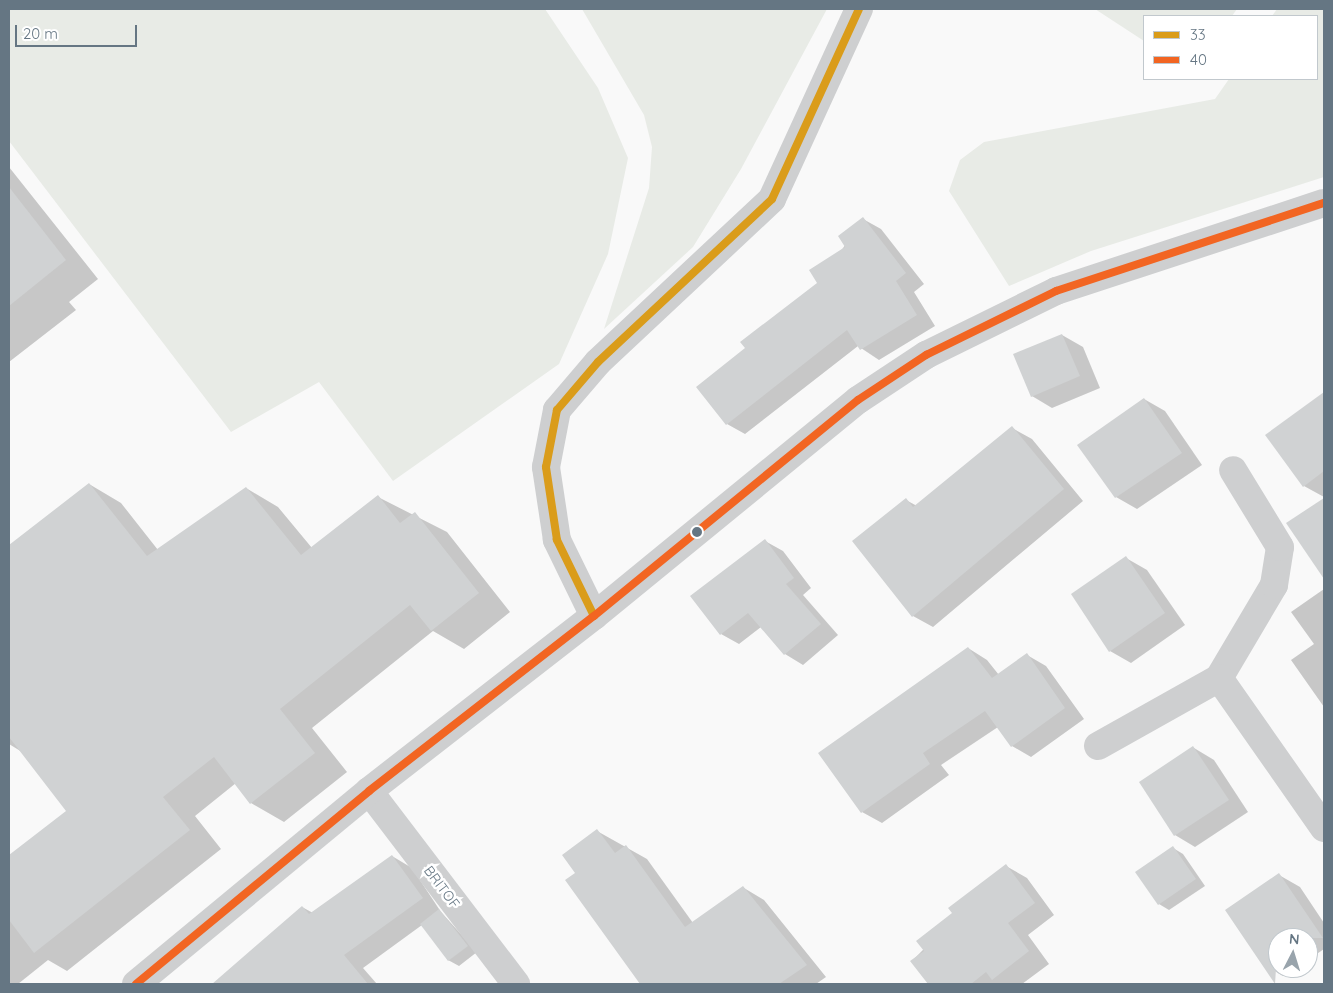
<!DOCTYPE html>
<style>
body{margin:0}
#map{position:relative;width:1333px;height:993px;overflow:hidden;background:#f9f9f9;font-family:Quicksand,sans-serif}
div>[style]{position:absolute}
.green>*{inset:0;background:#e8ebe6}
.shadow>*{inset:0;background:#0003}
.building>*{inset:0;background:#d0d2d3}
.minor>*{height:28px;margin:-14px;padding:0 14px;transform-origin:14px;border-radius:14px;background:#cecfd0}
.bus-1>*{height:8px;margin:-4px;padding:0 4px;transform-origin:4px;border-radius:4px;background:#da9c1a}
.bus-2>*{height:8px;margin:-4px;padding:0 4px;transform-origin:4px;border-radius:4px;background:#f26522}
.dots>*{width:14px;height:14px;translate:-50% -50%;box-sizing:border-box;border:2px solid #fff;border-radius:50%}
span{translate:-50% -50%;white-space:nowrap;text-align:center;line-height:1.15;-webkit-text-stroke:5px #fff;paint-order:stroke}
.street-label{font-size:14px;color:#657683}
.frame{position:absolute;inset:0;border:10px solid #657683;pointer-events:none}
.legend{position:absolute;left:1143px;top:15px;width:175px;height:65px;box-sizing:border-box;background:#fff;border:1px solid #c1c8cd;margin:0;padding:6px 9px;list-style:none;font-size:15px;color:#657683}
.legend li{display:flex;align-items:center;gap:10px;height:25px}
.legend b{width:25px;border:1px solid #c1c8cd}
.north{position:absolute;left:1268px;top:928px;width:50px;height:50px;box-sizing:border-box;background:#fff;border:1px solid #c1c8cd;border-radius:50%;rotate:5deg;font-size:14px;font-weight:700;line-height:20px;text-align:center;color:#657683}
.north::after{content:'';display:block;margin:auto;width:18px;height:22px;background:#99a4ac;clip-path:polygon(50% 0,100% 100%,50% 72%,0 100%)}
.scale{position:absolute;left:15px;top:25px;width:122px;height:22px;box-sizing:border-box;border:2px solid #657683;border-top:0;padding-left:6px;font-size:15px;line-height:18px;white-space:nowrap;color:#657683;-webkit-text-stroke:4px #fff;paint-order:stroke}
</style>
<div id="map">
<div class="green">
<i style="clip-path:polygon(9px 9px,545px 9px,598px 88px,628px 158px,608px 254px,559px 364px,393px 481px,319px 382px,231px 432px,9px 141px)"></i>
<i style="clip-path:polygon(582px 9px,827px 9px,741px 169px,693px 247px,604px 329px,649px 188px,652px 147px,644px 115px)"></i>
<i style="clip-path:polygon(1095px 9px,1237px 9px,1232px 16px,1144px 16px,1144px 41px)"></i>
<i style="clip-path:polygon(1277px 9px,1324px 9px,1324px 177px,1091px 251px,1009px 286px,949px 191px,960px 160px,984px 142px,1215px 99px,1229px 79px,1317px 79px,1317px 16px,1272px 16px)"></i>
</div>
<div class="shadow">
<i style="clip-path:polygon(9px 167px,98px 279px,69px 302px,76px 310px,9px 362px)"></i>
<i style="clip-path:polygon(863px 219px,881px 229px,924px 284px,914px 292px,935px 326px,879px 360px,858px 346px,745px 434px,727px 424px,747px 349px,819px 283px)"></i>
<i style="clip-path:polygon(1062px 335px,1083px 347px,1100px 388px,1052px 408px,1032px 396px)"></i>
<i style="clip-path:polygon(1320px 396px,1324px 399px,1324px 497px,1304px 486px)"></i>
<i style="clip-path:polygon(1144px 399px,1165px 411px,1202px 465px,1137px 509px,1116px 497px,1079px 445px)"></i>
<i style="clip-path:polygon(1012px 428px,1032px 439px,1083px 501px,933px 627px,913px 616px,906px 500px,917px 506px)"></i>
<i style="clip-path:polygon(89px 484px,121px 503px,158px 550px,246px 488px,278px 507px,312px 548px,378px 497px,447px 532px,510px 612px,464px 649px,433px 631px,312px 728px,347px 772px,284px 822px,251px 803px,236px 783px,195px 816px,221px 849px,67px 971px,48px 960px,18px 984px,9px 984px,9px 857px,68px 811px,22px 752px,9px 744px,9px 546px)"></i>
<i style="clip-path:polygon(1313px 507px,1324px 513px,1324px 577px,1288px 524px)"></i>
<i style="clip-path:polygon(765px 541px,783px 551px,811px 588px,803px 595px,838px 635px,803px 665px,785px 654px,761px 627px,739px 644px,721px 634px)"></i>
<i style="clip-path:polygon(1126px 558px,1147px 570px,1185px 625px,1131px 663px,1110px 651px)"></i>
<i style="clip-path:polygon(1324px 589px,1324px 707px,1291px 660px,1314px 644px,1291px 612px)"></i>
<i style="clip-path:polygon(968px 648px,987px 660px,999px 675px,1027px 655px,1046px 666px,1084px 719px,1031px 757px,1012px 746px,998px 727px,941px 765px,949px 775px,882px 823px,862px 812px)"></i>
<i style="clip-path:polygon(1194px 748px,1214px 760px,1248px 812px,1195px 847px,1175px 835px)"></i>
<i style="clip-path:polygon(597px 831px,647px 859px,693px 923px,744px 888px,764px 900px,826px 977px,816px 984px,685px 984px,671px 964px,577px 873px)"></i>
<i style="clip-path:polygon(1173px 848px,1183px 854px,1205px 886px,1169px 910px,1159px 904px)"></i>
<i style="clip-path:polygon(392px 856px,412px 868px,441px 912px,477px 952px,459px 966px,448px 960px,422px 925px,363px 968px,377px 984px,214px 984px,302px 907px,313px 913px)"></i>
<i style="clip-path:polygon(1006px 866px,1027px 878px,1054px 915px,1028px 935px,1049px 964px,1022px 984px,929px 984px,912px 961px)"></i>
<i style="clip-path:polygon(1279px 875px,1300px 887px,1324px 923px,1324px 949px,1308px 960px,1308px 938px,1278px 938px,1278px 968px,1295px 968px,1283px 976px,1263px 964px)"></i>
</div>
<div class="building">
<i style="clip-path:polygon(9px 187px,66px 260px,9px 306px)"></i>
<i style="clip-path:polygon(863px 217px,906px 273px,896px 281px,917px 315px,860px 350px,847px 330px,726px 425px,696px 387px,745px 348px,740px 342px,817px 283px,809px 270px,845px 247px,838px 236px)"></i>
<i style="clip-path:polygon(1062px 334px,1080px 376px,1031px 397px,1013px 354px)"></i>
<i style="clip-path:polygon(1324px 392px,1324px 471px,1303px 487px,1265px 435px)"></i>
<i style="clip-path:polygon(1144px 398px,1182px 453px,1115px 498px,1077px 445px)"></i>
<i style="clip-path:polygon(1012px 426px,1064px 489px,912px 617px,852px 541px,906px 498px,913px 507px)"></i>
<i style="clip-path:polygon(89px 483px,147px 556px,246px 487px,301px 555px,378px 495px,400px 523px,415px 512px,479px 593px,431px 631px,410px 605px,280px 709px,315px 753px,250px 804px,214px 757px,163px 797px,190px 830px,34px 953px,9px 920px,9px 855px,66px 811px,9px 737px,9px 545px)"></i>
<i style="clip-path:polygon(1324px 498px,1324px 579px,1286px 523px)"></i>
<i style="clip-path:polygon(765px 539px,794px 578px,786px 584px,821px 624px,784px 655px,748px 613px,720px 635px,690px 596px)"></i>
<i style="clip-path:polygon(1126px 556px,1165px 613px,1109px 652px,1071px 594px)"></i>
<i style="clip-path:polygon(968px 647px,992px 678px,1027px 653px,1065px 708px,1011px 747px,985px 711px,923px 753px,930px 764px,861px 813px,818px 753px)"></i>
<i style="clip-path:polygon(1193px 746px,1229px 800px,1174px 836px,1139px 782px)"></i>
<i style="clip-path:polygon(597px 829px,615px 853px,626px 845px,685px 927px,743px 886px,807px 965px,779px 984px,640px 984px,565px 880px,575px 873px,562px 855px)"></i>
<i style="clip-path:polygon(1173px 846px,1196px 879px,1158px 905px,1135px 872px)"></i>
<i style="clip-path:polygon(392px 855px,423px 898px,344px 955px,368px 984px,212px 984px,302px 906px,309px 914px)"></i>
<i style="clip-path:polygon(1006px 864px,1035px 903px,1008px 923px,1029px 951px,992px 980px,986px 972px,971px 984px,928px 984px,910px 961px,924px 951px,916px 941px,952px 913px,948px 908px)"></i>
<i style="clip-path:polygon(1279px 873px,1323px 938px,1278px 938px,1275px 984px,1225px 910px)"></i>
<i style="clip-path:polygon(439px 909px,468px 946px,448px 961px,420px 924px)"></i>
</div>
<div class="minor">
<i style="left:594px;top:616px;width:85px;rotate:-116deg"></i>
<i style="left:557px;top:540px;width:74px;rotate:-98.6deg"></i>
<i style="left:546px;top:467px;width:58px;rotate:-79.1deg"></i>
<i style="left:557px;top:410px;width:63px;rotate:-49.5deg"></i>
<i style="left:598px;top:362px;width:238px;rotate:-43.1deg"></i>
<i style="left:772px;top:199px;width:209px;rotate:-65.4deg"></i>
<i style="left:1219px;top:678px;width:108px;rotate:-59.4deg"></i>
<i style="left:1274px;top:585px;width:38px;rotate:-81deg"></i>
<i style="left:1280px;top:547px;width:90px;rotate:-121.4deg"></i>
<i style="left:1098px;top:746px;width:139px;rotate:-29.3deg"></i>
<i style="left:1219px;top:678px;width:183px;rotate:55deg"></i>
<i style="left:369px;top:791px;width:243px;rotate:52.7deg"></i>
<i style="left:136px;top:984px;width:303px;rotate:-39.6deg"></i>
<i style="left:369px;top:791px;width:285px;rotate:-37.9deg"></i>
<i style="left:594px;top:616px;width:341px;rotate:-39.3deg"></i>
<i style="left:858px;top:400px;width:82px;rotate:-33.5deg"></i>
<i style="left:926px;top:355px;width:145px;rotate:-26.2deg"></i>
<i style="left:1056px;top:291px;width:282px;rotate:-18.2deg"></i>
</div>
<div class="bus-1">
<i style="left:594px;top:616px;width:85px;rotate:-116deg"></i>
<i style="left:557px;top:540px;width:74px;rotate:-98.6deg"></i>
<i style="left:546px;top:467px;width:58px;rotate:-79.1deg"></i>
<i style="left:557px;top:410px;width:63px;rotate:-49.5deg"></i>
<i style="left:598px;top:362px;width:238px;rotate:-43.1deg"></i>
<i style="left:772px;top:199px;width:209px;rotate:-65.4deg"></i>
</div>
<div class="bus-2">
<i style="left:136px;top:984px;width:303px;rotate:-39.6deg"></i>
<i style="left:369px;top:791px;width:285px;rotate:-37.9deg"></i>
<i style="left:594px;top:616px;width:341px;rotate:-39.3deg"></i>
<i style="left:858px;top:400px;width:82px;rotate:-33.5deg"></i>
<i style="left:926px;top:355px;width:145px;rotate:-26.2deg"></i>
<i style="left:1056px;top:291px;width:282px;rotate:-18.2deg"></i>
</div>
<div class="dots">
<i style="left:697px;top:532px;background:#657683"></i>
</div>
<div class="street-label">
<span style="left:442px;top:887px;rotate:53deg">BRITOF</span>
</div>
<div class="frame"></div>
<ul class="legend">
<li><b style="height:6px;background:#da9c1a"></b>33</li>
<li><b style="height:6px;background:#f26522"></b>40</li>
</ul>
<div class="north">N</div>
<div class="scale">20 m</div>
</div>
